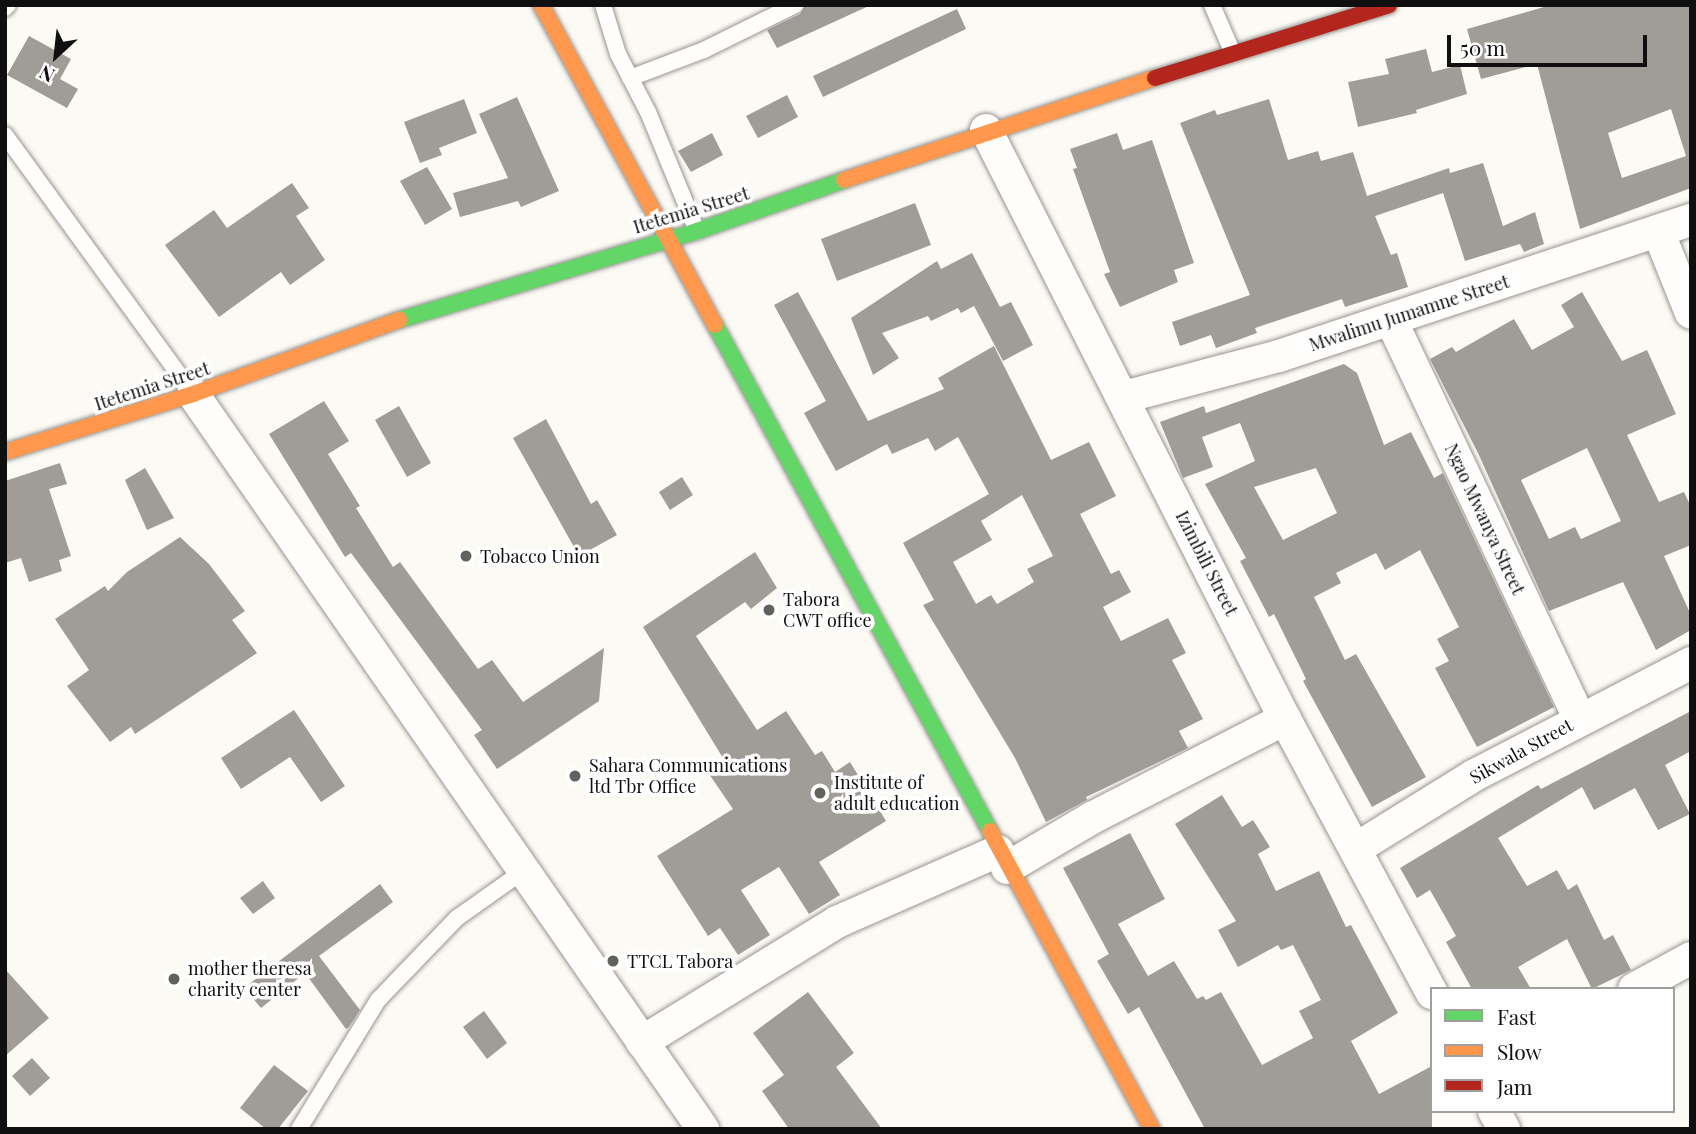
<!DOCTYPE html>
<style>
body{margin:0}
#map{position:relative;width:1696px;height:1134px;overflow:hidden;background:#fcfaf4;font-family:"Playfair Display",serif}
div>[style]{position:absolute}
.building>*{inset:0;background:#a09d99}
.roads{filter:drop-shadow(0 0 2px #969592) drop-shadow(0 0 2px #969592)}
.lane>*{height:16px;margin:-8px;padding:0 8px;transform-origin:8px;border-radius:8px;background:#fffefd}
.street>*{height:32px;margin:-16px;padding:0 16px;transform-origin:16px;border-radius:16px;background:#fffefd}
.fast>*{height:16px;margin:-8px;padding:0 8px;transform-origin:8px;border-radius:8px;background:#63d668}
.slow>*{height:16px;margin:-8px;padding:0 8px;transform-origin:8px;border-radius:8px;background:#ff974d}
.jam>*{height:16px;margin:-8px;padding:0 8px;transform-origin:8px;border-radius:8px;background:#b3261e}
.dots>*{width:19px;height:19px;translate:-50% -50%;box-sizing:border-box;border:4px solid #fff;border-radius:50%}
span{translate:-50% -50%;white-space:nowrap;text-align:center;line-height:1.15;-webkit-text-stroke:7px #fff;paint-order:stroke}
.street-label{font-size:18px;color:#0f0f0f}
.poi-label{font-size:18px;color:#0f0f0f}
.left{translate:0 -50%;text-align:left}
.frame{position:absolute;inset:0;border:7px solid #0f0f0f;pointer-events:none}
.legend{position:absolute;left:1430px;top:987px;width:245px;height:126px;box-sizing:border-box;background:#fff;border:2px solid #9f9f9f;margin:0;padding:9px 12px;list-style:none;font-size:21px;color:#0f0f0f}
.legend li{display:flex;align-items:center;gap:14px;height:35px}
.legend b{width:35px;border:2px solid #9f9f9f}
.north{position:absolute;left:21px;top:21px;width:70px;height:70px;-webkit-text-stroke:5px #fff;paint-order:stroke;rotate:207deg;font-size:19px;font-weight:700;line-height:28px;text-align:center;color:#0f0f0f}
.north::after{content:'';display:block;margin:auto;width:24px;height:32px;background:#0f0f0f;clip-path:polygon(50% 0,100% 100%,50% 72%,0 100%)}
.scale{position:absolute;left:1447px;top:35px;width:200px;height:32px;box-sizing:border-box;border:4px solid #0f0f0f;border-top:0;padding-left:9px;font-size:21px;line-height:24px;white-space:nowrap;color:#0f0f0f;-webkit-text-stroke:5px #fff;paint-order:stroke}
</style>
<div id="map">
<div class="building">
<i style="clip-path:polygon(805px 5px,871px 5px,777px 48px,767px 30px,800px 14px)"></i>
<i style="clip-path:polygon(evenodd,1551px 5px,1691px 5px,1691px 188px,1580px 229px,1537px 64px,1481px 79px,1467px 29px,1551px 5px,1671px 109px,1686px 156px,1622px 178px,1608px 133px,1671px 109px)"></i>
<i style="clip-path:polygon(957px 9px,966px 29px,823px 97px,813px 76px)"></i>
<i style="clip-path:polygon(29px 36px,71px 59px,60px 79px,78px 89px,67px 108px,7px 75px)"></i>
<i style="clip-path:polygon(1426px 49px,1432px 72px,1460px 65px,1467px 94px,1416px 110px,1417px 113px,1358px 127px,1348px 82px,1389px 74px,1385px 59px)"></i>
<i style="clip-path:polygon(787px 95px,798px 117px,758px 138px,746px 116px)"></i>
<i style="clip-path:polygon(517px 97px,559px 191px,521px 207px,518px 201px,460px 217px,453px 193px,508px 178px,479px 114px)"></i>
<i style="clip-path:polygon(464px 99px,477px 133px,439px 148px,442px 155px,420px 163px,404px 122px)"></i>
<i style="clip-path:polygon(1269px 99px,1288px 160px,1318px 151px,1321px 161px,1353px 152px,1367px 196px,1449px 168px,1450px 173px,1483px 163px,1503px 226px,1535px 212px,1544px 244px,1524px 252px,1520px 244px,1465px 261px,1443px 193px,1375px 216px,1391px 255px,1397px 253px,1408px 287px,1345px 307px,1342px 299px,1255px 328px,1257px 333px,1216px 348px,1211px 335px,1180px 346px,1172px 322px,1250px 295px,1180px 123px,1215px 110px,1217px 115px)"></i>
<i style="clip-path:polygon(712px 133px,723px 155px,691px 172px,678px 151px)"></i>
<i style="clip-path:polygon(1117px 133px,1123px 150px,1152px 140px,1194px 263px,1174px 270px,1178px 282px,1120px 307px,1104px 274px,1110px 272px,1073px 169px,1077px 168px,1070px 149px)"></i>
<i style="clip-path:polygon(427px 167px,452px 209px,425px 225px,400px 181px)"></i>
<i style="clip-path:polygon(292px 183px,309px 208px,296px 216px,325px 260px,290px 285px,281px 272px,219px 317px,165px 245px,214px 210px,227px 228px)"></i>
<i style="clip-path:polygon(915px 203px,931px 245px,837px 281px,821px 239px)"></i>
<i style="clip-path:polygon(972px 253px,1000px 307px,1011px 302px,1033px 345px,1003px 361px,974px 306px,961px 313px,958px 308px,931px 321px,928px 316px,882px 333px,899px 358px,873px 375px,851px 318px,937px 261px,941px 269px)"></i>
<i style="clip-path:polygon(evenodd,798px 292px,868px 421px,944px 389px,938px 378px,994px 346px,1051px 460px,1089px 442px,1116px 496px,1080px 514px,1111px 574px,1119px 570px,1131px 592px,1103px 607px,1121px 641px,1168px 618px,1186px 653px,1172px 660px,1203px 719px,1179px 731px,1188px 748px,1086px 797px,1087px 800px,1046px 822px,1015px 758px,923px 605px,934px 600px,903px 543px,989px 494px,958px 437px,935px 451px,928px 438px,892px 454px,887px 444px,836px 471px,804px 413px,826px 401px,774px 305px,798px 292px,1022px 495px,1053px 556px,1027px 569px,1034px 582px,997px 604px,991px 595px,976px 604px,953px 562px,992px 540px,981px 521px,1022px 495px)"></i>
<i style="clip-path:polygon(evenodd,1582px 292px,1622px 361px,1647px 350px,1676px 414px,1627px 435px,1659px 502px,1684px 492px,1691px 507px,1691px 545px,1664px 556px,1691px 615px,1691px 630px,1656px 650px,1623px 582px,1549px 611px,1478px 453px,1430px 359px,1452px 347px,1456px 352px,1514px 319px,1532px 350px,1574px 327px,1561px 305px,1582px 292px,1587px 448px,1621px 521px,1581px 539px,1575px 527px,1549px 539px,1521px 480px,1587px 448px)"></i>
<i style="clip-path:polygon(evenodd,1344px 364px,1357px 373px,1384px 445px,1411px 432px,1434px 478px,1443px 473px,1554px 707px,1477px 747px,1435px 668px,1449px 661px,1437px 639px,1459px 627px,1420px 550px,1385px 570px,1376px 553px,1336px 573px,1341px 583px,1314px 597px,1345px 660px,1356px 654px,1426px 777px,1372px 807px,1303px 681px,1306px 679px,1274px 614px,1269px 617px,1240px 561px,1246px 558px,1205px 484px,1255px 461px,1240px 423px,1202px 437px,1213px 467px,1183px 478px,1160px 422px,1204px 406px,1206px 413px,1344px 364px,1316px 468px,1337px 513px,1283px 540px,1254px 487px,1316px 468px)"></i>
<i style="clip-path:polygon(324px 401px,349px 441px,328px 454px,360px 506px,356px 508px,393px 567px,400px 562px,478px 669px,492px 660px,523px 702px,604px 648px,599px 701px,497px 769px,474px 735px,482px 730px,351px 553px,345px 557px,269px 434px)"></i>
<i style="clip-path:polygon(399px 406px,431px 463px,407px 477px,375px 420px)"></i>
<i style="clip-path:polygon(546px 419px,591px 504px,597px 500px,617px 535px,579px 556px,513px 438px)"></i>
<i style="clip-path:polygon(60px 463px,67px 484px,49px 489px,71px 556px,59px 560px,62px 571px,29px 582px,21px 558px,5px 563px,5px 481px)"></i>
<i style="clip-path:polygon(145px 468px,174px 518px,147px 530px,125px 480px)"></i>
<i style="clip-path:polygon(682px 477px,693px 495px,670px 510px,659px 492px)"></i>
<i style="clip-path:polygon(180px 537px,209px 564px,245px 611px,232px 620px,257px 653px,135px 734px,131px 727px,110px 742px,67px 686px,89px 670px,55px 619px,105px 586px,108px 591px,127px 572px)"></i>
<i style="clip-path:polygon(755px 552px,777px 588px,751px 609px,745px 602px,696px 636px,757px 730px,786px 711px,815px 755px,822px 751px,835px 772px,850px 762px,886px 821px,819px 862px,840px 895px,809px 914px,779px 867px,741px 890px,770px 935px,738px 955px,720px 928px,708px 936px,657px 856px,733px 809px,709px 774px,726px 763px,643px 627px)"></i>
<i style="clip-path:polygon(294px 710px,345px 786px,321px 802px,290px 757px,241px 789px,221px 758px)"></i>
<i style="clip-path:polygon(1691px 711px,1691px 751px,1665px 765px,1690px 814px,1658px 830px,1635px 788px,1594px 810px,1582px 787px,1498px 838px,1527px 886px,1557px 870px,1568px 890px,1577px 884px,1604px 940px,1613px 935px,1631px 970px,1592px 989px,1567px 939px,1518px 967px,1531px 989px,1472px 989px,1446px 942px,1456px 936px,1430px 890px,1417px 898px,1400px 868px,1538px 785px,1541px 789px)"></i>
<i style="clip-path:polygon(1222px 795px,1242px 827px,1253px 820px,1270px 847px,1258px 854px,1276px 891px,1319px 871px,1346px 927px,1351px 925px,1398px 1013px,1351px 1041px,1379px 1094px,1432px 1066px,1432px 1129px,1205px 1129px,1139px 1007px,1128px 1014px,1097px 961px,1109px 954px,1063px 868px,1130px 833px,1165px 899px,1118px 924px,1148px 976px,1174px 961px,1197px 999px,1203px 996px,1206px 1000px,1221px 992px,1262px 1065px,1313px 1038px,1299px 1011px,1321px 1000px,1293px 945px,1281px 950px,1278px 945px,1238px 967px,1218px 930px,1236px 921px,1175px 824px)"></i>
<i style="clip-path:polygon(263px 881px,275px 898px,253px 914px,240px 898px)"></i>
<i style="clip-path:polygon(380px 884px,393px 902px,319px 956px,360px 1010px,349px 1027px,346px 1029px,305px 973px,261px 1008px,244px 988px)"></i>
<i style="clip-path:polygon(5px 969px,49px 1018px,5px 1056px)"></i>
<i style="clip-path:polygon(808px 992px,854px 1053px,836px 1067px,882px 1129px,789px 1129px,762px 1091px,784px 1075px,753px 1033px)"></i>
<i style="clip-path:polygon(484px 1011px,507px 1043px,487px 1059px,463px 1027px)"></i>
<i style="clip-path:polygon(32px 1058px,50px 1078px,30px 1096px,12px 1076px)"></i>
<i style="clip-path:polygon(274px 1065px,308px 1091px,278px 1129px,266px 1129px,240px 1108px)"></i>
</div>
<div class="roads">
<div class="lane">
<i style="left:603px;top:5px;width:51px;rotate:73deg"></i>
<i style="left:618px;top:54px;width:65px;rotate:62.7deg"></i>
<i style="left:648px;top:112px;width:129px;rotate:67.6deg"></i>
<i style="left:1212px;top:5px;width:50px;rotate:66.5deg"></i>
<i style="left:5px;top:8px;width:4px;rotate:-45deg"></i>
<i style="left:630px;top:78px;width:79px;rotate:-20.7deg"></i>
<i style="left:704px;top:50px;width:102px;rotate:-26.3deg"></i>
<i style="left:5px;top:135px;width:320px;rotate:54deg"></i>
<i style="left:299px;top:1129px;width:151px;rotate:-58.5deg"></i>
<i style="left:378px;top:1000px;width:114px;rotate:-46.1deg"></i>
<i style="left:457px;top:918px;width:80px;rotate:-35.3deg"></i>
</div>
<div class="street">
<i style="left:986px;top:130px;width:661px;rotate:63.09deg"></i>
<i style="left:1285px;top:719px;width:311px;rotate:61.8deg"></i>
<i style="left:1658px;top:231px;width:88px;rotate:68.1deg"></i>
<i style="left:1391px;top:320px;width:441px;rotate:64.7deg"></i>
<i style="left:193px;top:394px;width:895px;rotate:55.24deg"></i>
<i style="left:1124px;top:397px;width:160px;rotate:-14.8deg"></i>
<i style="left:1279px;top:356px;width:434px;rotate:-18.3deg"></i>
<i style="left:1357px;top:848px;width:137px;rotate:-31.8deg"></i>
<i style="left:1473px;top:776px;width:246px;rotate:-27.4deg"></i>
<i style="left:1007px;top:868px;width:99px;rotate:-30.5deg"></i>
<i style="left:1092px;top:818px;width:217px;rotate:-27.2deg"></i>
<i style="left:1634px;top:989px;width:65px;rotate:-28.5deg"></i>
<i style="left:642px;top:1042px;width:229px;rotate:-31.6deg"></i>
<i style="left:837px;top:922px;width:176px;rotate:-23.8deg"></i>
<i style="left:1494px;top:1111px;width:21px;rotate:61deg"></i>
</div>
<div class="fast">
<i style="left:399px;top:320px;width:311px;rotate:-16.6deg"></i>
<i style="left:697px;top:231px;width:156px;rotate:-19.1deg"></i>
<i style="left:715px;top:325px;width:576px;rotate:61.48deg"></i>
</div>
<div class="slow">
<i style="left:541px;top:5px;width:364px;rotate:61.5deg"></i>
<i style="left:844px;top:180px;width:327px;rotate:-18.2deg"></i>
<i style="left:5px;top:452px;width:197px;rotate:-17.1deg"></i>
<i style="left:193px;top:394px;width:219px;rotate:-19.8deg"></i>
<i style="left:990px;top:831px;width:339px;rotate:61.5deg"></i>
</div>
<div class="jam">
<i style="left:1155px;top:78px;width:245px;rotate:-17.3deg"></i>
</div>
</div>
<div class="dots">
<i style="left:466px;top:556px;background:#62615f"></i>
<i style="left:769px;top:610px;background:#62615f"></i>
<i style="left:575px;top:776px;background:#62615f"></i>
<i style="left:820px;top:793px;background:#62615f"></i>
<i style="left:613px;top:961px;background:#62615f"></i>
<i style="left:174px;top:979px;background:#62615f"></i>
</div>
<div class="street-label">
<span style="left:691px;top:210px;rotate:-17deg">Itetemia Street</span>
<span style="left:1409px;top:313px;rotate:-18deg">Mwalimu Jumamne Street</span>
<span style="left:152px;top:386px;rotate:-18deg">Itetemia Street</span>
<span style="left:1485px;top:519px;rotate:65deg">Ngao Mwanya Street</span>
<span style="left:1207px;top:563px;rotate:63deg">Izimbili Street</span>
<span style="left:1521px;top:751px;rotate:-29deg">Sikwala Street</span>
</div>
<div class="poi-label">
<span class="left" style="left:480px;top:556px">Tobacco Union</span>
<span class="left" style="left:783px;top:610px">Tabora<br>CWT office</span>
<span class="left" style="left:589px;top:776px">Sahara Communications<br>ltd Tbr Office</span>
<span class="left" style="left:834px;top:793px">Institute of<br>adult education</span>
<span class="left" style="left:627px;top:961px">TTCL Tabora</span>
<span class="left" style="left:188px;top:979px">mother theresa<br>charity center</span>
</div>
<div class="frame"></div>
<ul class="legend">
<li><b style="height:9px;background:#63d668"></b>Fast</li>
<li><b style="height:9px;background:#ff974d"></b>Slow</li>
<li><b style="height:9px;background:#b3261e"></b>Jam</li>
</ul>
<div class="north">N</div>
<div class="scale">50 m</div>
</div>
